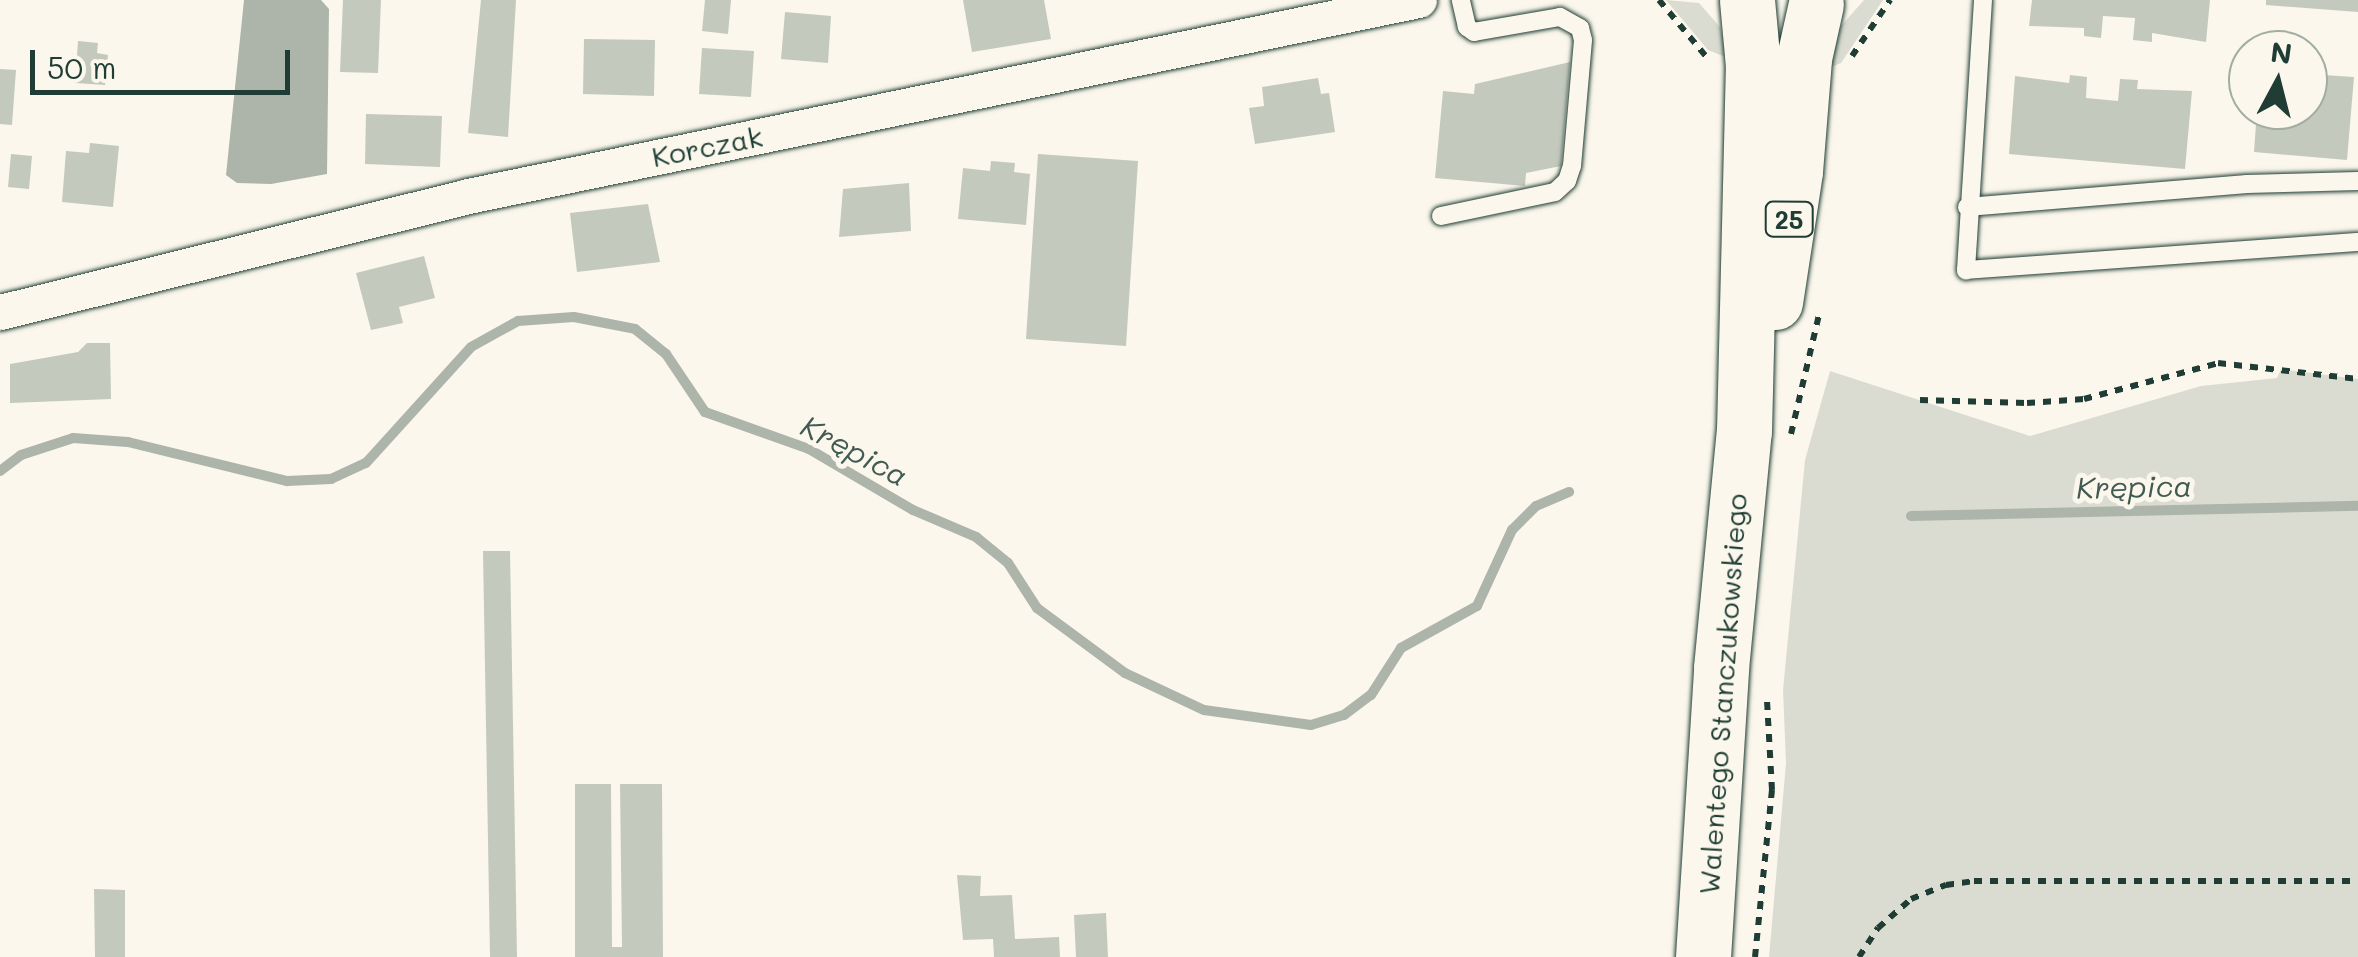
<!DOCTYPE html>
<meta charset="utf-8">
<style>
body{margin:0}
#map{position:relative;width:2358px;height:957px;overflow:hidden;background:#fbf7ec;font-family:Mali,sans-serif}
div>[style]{position:absolute}
.green>*{inset:0;background:#dbdcd1}
.water>*{inset:0;background:#adb4aa}
.stream>*{height:10px;margin:-5px;padding:0 5px;transform-origin:5px;border-radius:5px;background:#adb4aa}
.building>*{inset:0;background:#c4c9be}
.path>*{height:6px;margin-top:-3px;transform-origin:0;background:repeating-linear-gradient(90deg,#1f3d34 0 8px,transparent 0 16px)}
.roads{filter:drop-shadow(0 0 2px #1f3d34) drop-shadow(0 0 2px #1f3d34)}
.service>*{height:18px;margin:-9px;padding:0 9px;transform-origin:9px;border-radius:9px;background:#fbf7ec}
.minor>*{height:35px;margin:-17.5px;padding:0 17.5px;transform-origin:17.5px;border-radius:17.5px;background:#fbf7ec}
.primary>*{height:55px;margin:-27.5px;padding:0 27.5px;transform-origin:27.5px;border-radius:27.5px;background:#fbf7ec}
span{translate:-50% -50%;white-space:nowrap;text-align:center;line-height:1.15;-webkit-text-stroke:10px #fbf7ec;paint-order:stroke}
.shield-label span{padding:2px 8px;background:#fbf7ec;border:2px solid;border-radius:8px;-webkit-text-stroke-width:0}
.shield-label{font-size:25px;color:#1f3d34;font-weight:700}
.street-label{font-size:28px;color:#1f3d34}
.water-label{font-size:30px;color:#425b52;font-style:italic}
.north{position:absolute;left:2228px;top:30px;width:100px;height:100px;box-sizing:border-box;background:#fbf7ec;border:2px solid #a3ada2;border-radius:50%;rotate:7deg;font-size:28px;font-weight:700;line-height:40px;text-align:center;color:#1f3d34}
.north::after{content:'';display:block;margin:auto;width:35px;height:45px;background:#1f3d34;clip-path:polygon(50% 0,100% 100%,50% 72%,0 100%)}
.scale{position:absolute;left:30px;top:50px;width:260px;height:45px;box-sizing:border-box;border:5px solid #1f3d34;border-top:0;padding-left:12px;font-size:30px;line-height:35px;white-space:nowrap;color:#1f3d34;-webkit-text-stroke:8px #fbf7ec;paint-order:stroke}
</style>
<div id="map">
<div class="green">
<i style="clip-path:polygon(1666px 0,1699px 3px,1720px 27px,1728px 58px,1708px 50px)"></i>
<i style="clip-path:polygon(1864px 0,1883px 0,1841px 63px,1831px 67px,1833px 35px)"></i>
<i style="clip-path:polygon(2281px 369px,2358px 379px,2358px 957px,1769px 957px,1786px 763px,1783px 690px,1805px 460px,1830px 371px,2030px 436px,2201px 386px,2277px 378px)"></i>
</div>
<div class="water">
<i style="clip-path:polygon(244px 0,321px 0,329px 9px,327px 174px,271px 184px,237px 183px,226px 175px)"></i>
</div>
<div class="stream">
<i style="left:0;top:471px;width:26px;rotate:-37deg"></i>
<i style="left:21px;top:455px;width:55px;rotate:-18.1deg"></i>
<i style="left:73px;top:438px;width:55px;rotate:4.2deg"></i>
<i style="left:128px;top:442px;width:164px;rotate:13.8deg"></i>
<i style="left:287px;top:481px;width:44px;rotate:-2.6deg"></i>
<i style="left:331px;top:479px;width:38px;rotate:-25deg"></i>
<i style="left:366px;top:463px;width:156px;rotate:-47.8deg"></i>
<i style="left:471px;top:347px;width:54px;rotate:-29deg"></i>
<i style="left:518px;top:321px;width:56px;rotate:-4.1deg"></i>
<i style="left:574px;top:317px;width:62px;rotate:11.1deg"></i>
<i style="left:635px;top:329px;width:40px;rotate:39deg"></i>
<i style="left:666px;top:354px;width:70px;rotate:56.1deg"></i>
<i style="left:705px;top:412px;width:110px;rotate:19.6deg"></i>
<i style="left:809px;top:449px;width:121px;rotate:30.4deg"></i>
<i style="left:913px;top:510px;width:69px;rotate:23.2deg"></i>
<i style="left:976px;top:537px;width:41px;rotate:39.1deg"></i>
<i style="left:1008px;top:563px;width:54px;rotate:57.2deg"></i>
<i style="left:1037px;top:608px;width:109px;rotate:36.5deg"></i>
<i style="left:1125px;top:673px;width:87px;rotate:25.1deg"></i>
<i style="left:1204px;top:710px;width:108px;rotate:8deg"></i>
<i style="left:1311px;top:725px;width:34px;rotate:-17deg"></i>
<i style="left:1344px;top:715px;width:34px;rotate:-37deg"></i>
<i style="left:1371px;top:695px;width:56px;rotate:-57.4deg"></i>
<i style="left:1401px;top:648px;width:87px;rotate:-28.9deg"></i>
<i style="left:1477px;top:606px;width:84px;rotate:-65.3deg"></i>
<i style="left:1512px;top:530px;width:34px;rotate:-45deg"></i>
<i style="left:1536px;top:506px;width:36px;rotate:-23deg"></i>
<i style="left:1911px;top:516px;width:447px;rotate:-1.3deg"></i>
</div>
<div class="building">
<i style="clip-path:polygon(343px 0,381px 0,378px 73px,340px 72px)"></i>
<i style="clip-path:polygon(481px 0,516px 0,508px 137px,468px 133px)"></i>
<i style="clip-path:polygon(705px 0,731px 0,728px 34px,702px 31px)"></i>
<i style="clip-path:polygon(963px 0,1044px 0,1051px 39px,972px 52px)"></i>
<i style="clip-path:polygon(2032px 0,2210px 0,2206px 42px,2152px 33px,2152px 42px,2133px 40px,2135px 18px,2103px 16px,2101px 38px,2084px 36px,2084px 28px,2029px 26px)"></i>
<i style="clip-path:polygon(2266px 0,2358px 0,2358px 12px,2266px 5px)"></i>
<i style="clip-path:polygon(785px 12px,831px 16px,828px 63px,781px 59px)"></i>
<i style="clip-path:polygon(584px 39px,655px 40px,654px 96px,583px 94px)"></i>
<i style="clip-path:polygon(78px 41px,98px 43px,97px 53px,108px 55px,105px 85px,75px 83px)"></i>
<i style="clip-path:polygon(702px 48px,754px 51px,751px 97px,699px 94px)"></i>
<i style="clip-path:polygon(1570px 62px,1561px 166px,1526px 173px,1525px 186px,1435px 178px,1443px 91px,1474px 94px,1475px 84px)"></i>
<i style="clip-path:polygon(0 69px,16px 70px,12px 125px,0 124px)"></i>
<i style="clip-path:polygon(2308px 74px,2354px 77px,2347px 160px,2254px 152px,2257px 110px,2308px 110px)"></i>
<i style="clip-path:polygon(2070px 75px,2087px 77px,2086px 98px,2118px 101px,2120px 79px,2138px 80px,2137px 89px,2192px 91px,2185px 169px,2009px 154px,2015px 76px,2069px 83px)"></i>
<i style="clip-path:polygon(1318px 78px,1321px 94px,1329px 93px,1335px 132px,1255px 144px,1249px 108px,1264px 106px,1262px 87px)"></i>
<i style="clip-path:polygon(366px 114px,442px 116px,440px 167px,365px 164px)"></i>
<i style="clip-path:polygon(90px 143px,119px 146px,113px 207px,62px 202px,66px 151px,89px 153px)"></i>
<i style="clip-path:polygon(11px 154px,32px 156px,29px 189px,8px 187px)"></i>
<i style="clip-path:polygon(1038px 154px,1138px 161px,1126px 346px,1026px 339px)"></i>
<i style="clip-path:polygon(991px 161px,1015px 163px,1014px 172px,1030px 174px,1026px 225px,958px 219px,963px 168px,990px 171px)"></i>
<i style="clip-path:polygon(909px 183px,911px 231px,839px 237px,843px 189px)"></i>
<i style="clip-path:polygon(648px 204px,660px 262px,577px 272px,570px 213px)"></i>
<i style="clip-path:polygon(424px 256px,435px 298px,399px 307px,403px 323px,371px 330px,356px 273px)"></i>
<i style="clip-path:polygon(87px 343px,110px 343px,111px 399px,10px 403px,10px 364px,78px 352px)"></i>
<i style="clip-path:polygon(483px 551px,510px 551px,517px 957px,490px 957px)"></i>
<i style="clip-path:polygon(575px 784px,611px 784px,612px 947px,622px 947px,620px 784px,662px 784px,663px 957px,575px 957px)"></i>
<i style="clip-path:polygon(957px 875px,981px 876px,980px 896px,1012px 895px,1015px 939px,1059px 937px,1060px 957px,994px 957px,993px 939px,963px 940px)"></i>
<i style="clip-path:polygon(94px 889px,125px 890px,125px 957px,95px 957px)"></i>
<i style="clip-path:polygon(1106px 913px,1108px 957px,1076px 957px,1074px 915px)"></i>
</div>
<div class="path">
<i style="left:1659px;top:0;width:78px;rotate:50.2deg"></i>
<i style="left:1852px;top:56px;width:68px;rotate:-55.8deg"></i>
<i style="left:1920px;top:400px;width:107px;rotate:1.6deg"></i>
<i style="left:2027px;top:403px;width:57px;rotate:-4deg"></i>
<i style="left:2084px;top:399px;width:139px;rotate:-15deg"></i>
<i style="left:2218px;top:363px;width:141px;rotate:6.5deg"></i>
<i style="left:1791px;top:434px;width:122px;rotate:-76.8deg"></i>
<i style="left:1755px;top:957px;width:168px;rotate:-84.2deg"></i>
<i style="left:1772px;top:790px;width:90px;rotate:-93.2deg"></i>
<i style="left:1859px;top:957px;width:35px;rotate:-57deg"></i>
<i style="left:1878px;top:928px;width:44px;rotate:-41.3deg"></i>
<i style="left:1911px;top:899px;width:38px;rotate:-22deg"></i>
<i style="left:1946px;top:885px;width:28px;rotate:-8deg"></i>
<i style="left:1974px;top:881px;width:384px"></i>
</div>
<div class="roads">
<div class="service">
<i style="left:1983px;top:0;width:271px;rotate:93.6deg"></i>
<i style="left:1966px;top:270px;width:393px;rotate:-4.1deg"></i>
<i style="left:1967px;top:207px;width:281px;rotate:-4.7deg"></i>
<i style="left:2247px;top:184px;width:111px;rotate:-1.5deg"></i>
<i style="left:1441px;top:216px;width:116px;rotate:-11.9deg"></i>
<i style="left:1555px;top:192px;width:16px;rotate:-43deg"></i>
<i style="left:1567px;top:181px;width:16px;rotate:-72deg"></i>
<i style="left:1572px;top:166px;width:126px;rotate:-85deg"></i>
<i style="left:1583px;top:40px;width:12px;rotate:-104deg"></i>
<i style="left:1580px;top:28px;width:23px;rotate:-151deg"></i>
<i style="left:1560px;top:17px;width:87px;rotate:170.1deg"></i>
<i style="left:1474px;top:32px;width:9px;rotate:-144deg"></i>
<i style="left:1467px;top:27px;width:28px;rotate:-103deg"></i>
</div>
<div class="minor">
<i style="left:0;top:312px;width:482px;rotate:-13.9deg"></i>
<i style="left:468px;top:196px;width:971px;rotate:-11.65deg"></i>
</div>
<div class="primary">
<i style="left:1775px;top:302px;width:133px;rotate:-81.3deg"></i>
<i style="left:1795px;top:171px;width:113px;rotate:-85.4deg"></i>
<i style="left:1804px;top:58px;width:55px;rotate:-77.5deg"></i>
<i style="left:1703px;top:957px;width:290px;rotate:-86.4deg"></i>
<i style="left:1721px;top:668px;width:238px;rotate:-84.5deg"></i>
<i style="left:1744px;top:431px;width:365px;rotate:-88.6deg"></i>
<i style="left:1753px;top:66px;width:66px;rotate:-95.2deg"></i>
</div>
</div>
<div class="shield-label">
<span style="left:1789px;top:219px">25</span>
</div>
<div class="street-label">
<span style="left:707px;top:146px;rotate:-11deg">Korczak</span>
<span style="left:1722px;top:694px;rotate:-86deg">Walentego Stanczukowskiego</span>
</div>
<div class="water-label">
<span style="left:855px;top:450px;rotate:28deg">Krępica</span>
<span style="left:2134px;top:486px;rotate:-1deg">Krępica</span>
</div>
<div class="north">N</div>
<div class="scale">50 m</div>
</div>
